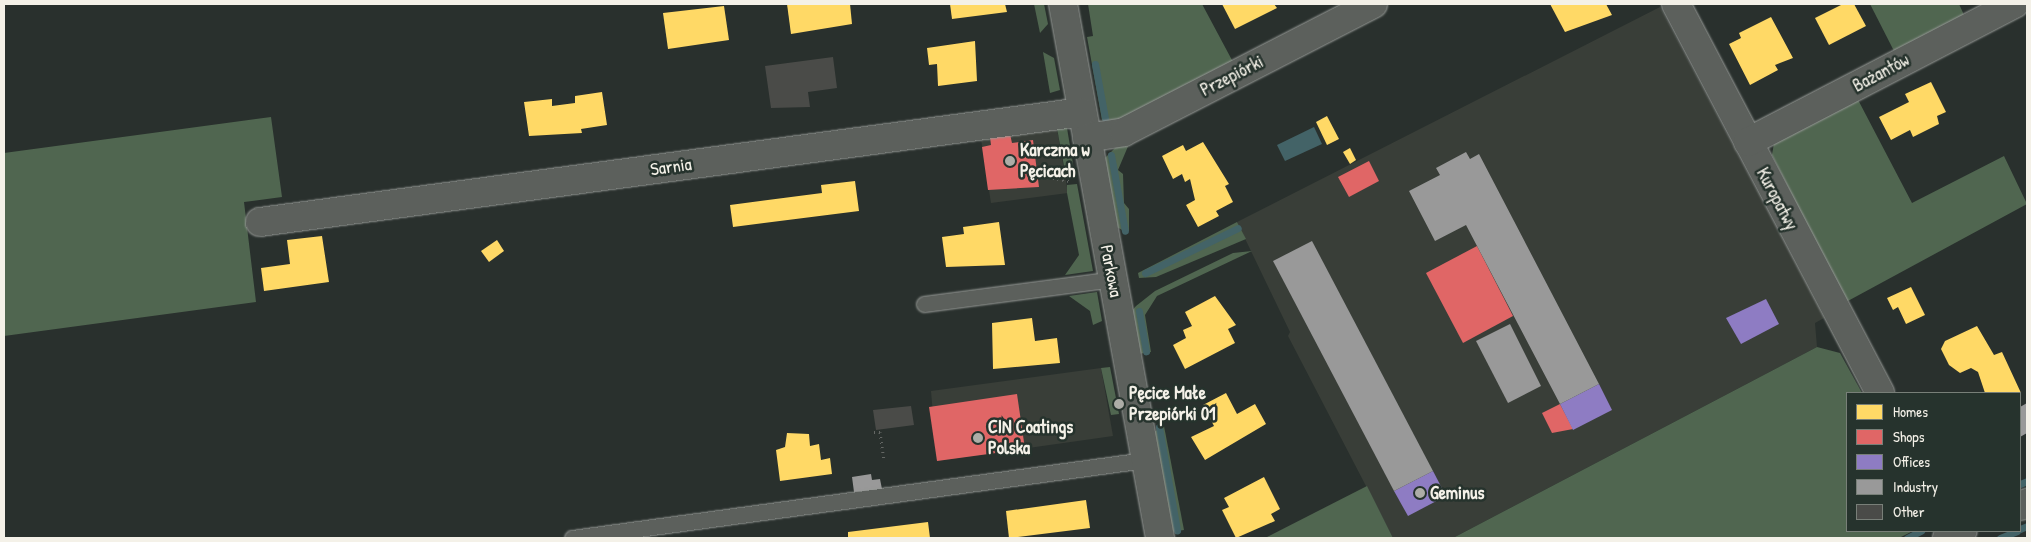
<!DOCTYPE html>
<meta charset="utf-8">
<style>
body{margin:0}
#map{position:relative;width:2031px;height:542px;overflow:hidden;background:#29302d;font-family:"Patrick Hand",sans-serif}
div>[style]{position:absolute}
.built>*{inset:0;background:#393e38}
.green>*{inset:0;background:#506650}
.water>*{inset:0;background:#436367}
.homes>*{inset:0;background:#ffd966}
.shops>*{inset:0;background:#e06666}
.offices>*{inset:0;background:#8e7cc3}
.industry>*{inset:0;background:#999}
.stream>*{height:7px;margin:-3.5px;padding:0 3.5px;transform-origin:3.5px;border-radius:3.5px;background:#436367}
.building>*{inset:0;background:#4a4b48}
.path>*{height:3px;margin-top:-1.5px;transform-origin:0;background:repeating-linear-gradient(90deg,#646764 0 1px,transparent 0 5px)}
.roads{filter:drop-shadow(0 0 1px #969996) drop-shadow(0 0 1px #969996)}
.service>*{height:15px;margin:-7.5px;padding:0 7.5px;transform-origin:7.5px;border-radius:7.5px;background:#5c605c}
.minor>*{height:28px;margin:-14px;padding:0 14px;transform-origin:14px;border-radius:14px;background:#5c605c}
.tertiary>*{height:28px;margin:-14px;padding:0 14px;transform-origin:14px;border-radius:14px;background:#5c605c}
.dots>*{width:14px;height:14px;translate:-50% -50%;box-sizing:border-box;border:2px solid #26332d;border-radius:50%}
span{translate:-50% -50%;white-space:nowrap;text-align:center;line-height:1.15;-webkit-text-stroke:5px #26332d;paint-order:stroke}
.street-label{font-size:18px;color:#f4f1e8}
.poi-label{font-size:18px;color:#f4f1e8;font-weight:700}
.left{translate:0 -50%;text-align:left}
.frame{position:absolute;inset:0;border:5px solid #f4f1e8;pointer-events:none}
.legend{position:absolute;left:1846px;top:392px;width:175px;height:140px;box-sizing:border-box;background:#26332d;border:1px solid #787f78;margin:0;padding:6px 9px;list-style:none;font-size:15px;color:#f4f1e8}
.legend li{display:flex;align-items:center;gap:10px;height:25px}
.legend b{width:25px;border:1px solid #787f78}
</style>
<div id="map">
<div class="built">
<i style="clip-path:polygon(1660px 7px,1824px 318px,1815px 323px,1817px 347px,1453px 538px,1393px 538px,1288px 336px,1290px 332px,1237px 222px)"></i>
<i style="clip-path:polygon(1056px 123px,1068px 193px,991px 203px,980px 133px)"></i>
<i style="clip-path:polygon(1101px 368px,1113px 436px,937px 461px,931px 391px)"></i>
</div>
<div class="green">
<i style="clip-path:polygon(1034px 4px,1044px 4px,1048px 24px,1040px 33px)"></i>
<i style="clip-path:polygon(1088px 4px,1202px 4px,1233px 62px,1121px 124px,1102px 120px,1087px 37px,1093px 36px)"></i>
<i style="clip-path:polygon(1870px 4px,1959px 4px,1964px 15px,1894px 51px)"></i>
<i style="clip-path:polygon(1043px 52px,1054px 58px,1060px 90px,1050px 93px)"></i>
<i style="clip-path:polygon(1855px 94px,1912px 203px,2004px 156px,2027px 204px,1846px 302px,1772px 155px,1775px 137px)"></i>
<i style="clip-path:polygon(271px 117px,282px 197px,244px 202px,256px 302px,4px 336px,4px 153px)"></i>
<i style="clip-path:polygon(1066px 122px,1075px 176px,1066px 177px,1056px 123px)"></i>
<i style="clip-path:polygon(1122px 141px,1129px 144px,1118px 170px,1123px 174px,1124px 203px,1129px 209px,1129px 231px,1124px 231px,1115px 226px,1103px 160px)"></i>
<i style="clip-path:polygon(1077px 184px,1093px 271px,1065px 275px,1079px 255px,1067px 193px,1067px 185px)"></i>
<i style="clip-path:polygon(1237px 222px,1246px 239px,1156px 277px,1139px 278px,1138px 273px)"></i>
<i style="clip-path:polygon(1252px 251px,1157px 296px,1145px 315px,1151px 352px,1138px 354px,1131px 312px,1136px 306px,1155px 291px,1233px 253px)"></i>
<i style="clip-path:polygon(1097px 292px,1102px 321px,1093px 325px,1090px 311px,1069px 296px)"></i>
<i style="clip-path:polygon(1817px 347px,1840px 353px,1862px 393px,1847px 393px,1847px 531px,1913px 531px,1899px 538px,1453px 538px)"></i>
<i style="clip-path:polygon(1110px 367px,1119px 414px,1111px 415px,1101px 368px)"></i>
<i style="clip-path:polygon(1164px 426px,1184px 530px,1170px 532px,1152px 433px)"></i>
<i style="clip-path:polygon(1367px 486px,1393px 538px,1265px 538px)"></i>
</div>
<div class="water">
<i style="clip-path:polygon(1314px 127px,1322px 144px,1285px 161px,1277px 145px)"></i>
</div>
<div class="homes">
<i style="clip-path:polygon(787px 4px,850px 4px,852px 24px,791px 34px)"></i>
<i style="clip-path:polygon(950px 4px,1005px 4px,1007px 12px,952px 19px)"></i>
<i style="clip-path:polygon(1222px 4px,1274px 4px,1277px 8px,1235px 29px)"></i>
<i style="clip-path:polygon(1550px 4px,1606px 4px,1612px 15px,1565px 32px)"></i>
<i style="clip-path:polygon(1843px 4px,1854px 4px,1866px 26px,1829px 45px,1815px 18px)"></i>
<i style="clip-path:polygon(724px 6px,729px 40px,668px 49px,663px 13px)"></i>
<i style="clip-path:polygon(1771px 17px,1793px 58px,1775px 65px,1778px 70px,1750px 85px,1729px 44px,1741px 38px,1739px 33px)"></i>
<i style="clip-path:polygon(975px 41px,977px 81px,938px 86px,937px 64px,929px 65px,927px 48px)"></i>
<i style="clip-path:polygon(1931px 82px,1946px 112px,1937px 116px,1939px 124px,1913px 137px,1910px 130px,1891px 140px,1879px 117px,1909px 102px,1905px 94px)"></i>
<i style="clip-path:polygon(602px 92px,607px 125px,581px 129px,582px 133px,529px 136px,524px 102px,552px 99px,552px 106px,575px 103px,575px 96px)"></i>
<i style="clip-path:polygon(1327px 116px,1339px 139px,1327px 145px,1316px 122px)"></i>
<i style="clip-path:polygon(1203px 142px,1229px 184px,1225px 186px,1233px 202px,1216px 211px,1219px 216px,1198px 227px,1186px 205px,1195px 200px,1190px 179px,1185px 182px,1182px 174px,1173px 179px,1162px 156px,1183px 145px,1186px 151px)"></i>
<i style="clip-path:polygon(1350px 148px,1356px 160px,1350px 164px,1343px 152px)"></i>
<i style="clip-path:polygon(855px 181px,859px 211px,733px 227px,730px 205px,822px 193px,821px 185px)"></i>
<i style="clip-path:polygon(999px 222px,1005px 265px,946px 267px,942px 237px,964px 234px,963px 227px)"></i>
<i style="clip-path:polygon(322px 236px,329px 282px,264px 291px,261px 268px,290px 264px,287px 240px)"></i>
<i style="clip-path:polygon(497px 240px,504px 251px,489px 262px,481px 251px)"></i>
<i style="clip-path:polygon(1911px 287px,1925px 315px,1906px 324px,1898px 307px,1893px 310px,1887px 298px)"></i>
<i style="clip-path:polygon(1215px 296px,1236px 325px,1228px 329px,1235px 343px,1185px 369px,1173px 345px,1186px 338px,1183px 330px,1192px 326px,1185px 312px)"></i>
<i style="clip-path:polygon(1032px 318px,1035px 341px,1057px 338px,1060px 363px,993px 369px,992px 323px)"></i>
<i style="clip-path:polygon(1977px 326px,1994px 355px,2002px 352px,2021px 393px,1985px 393px,1978px 372px,1971px 368px,1960px 373px,1949px 365px,1941px 349px,1945px 341px)"></i>
<i style="clip-path:polygon(1226px 393px,1237px 414px,1255px 404px,1266px 424px,1205px 460px,1191px 437px,1214px 426px,1203px 405px)"></i>
<i style="clip-path:polygon(787px 433px,809px 434px,810px 446px,819px 444px,821px 460px,830px 458px,832px 474px,780px 481px,776px 450px,785px 447px)"></i>
<i style="clip-path:polygon(1264px 477px,1280px 509px,1271px 514px,1275px 521px,1236px 538px,1222px 510px,1229px 507px,1224px 498px)"></i>
<i style="clip-path:polygon(1086px 500px,1090px 528px,1009px 538px,1006px 511px)"></i>
<i style="clip-path:polygon(928px 522px,930px 538px,848px 538px,848px 532px)"></i>
</div>
<div class="shops">
<i style="clip-path:polygon(1010px 134px,1012px 143px,1033px 140px,1039px 187px,988px 190px,982px 147px,991px 145px,990px 137px)"></i>
<i style="clip-path:polygon(1369px 161px,1379px 181px,1349px 197px,1338px 177px)"></i>
<i style="clip-path:polygon(1477px 246px,1513px 316px,1463px 343px,1426px 273px)"></i>
<i style="clip-path:polygon(1017px 394px,1025px 449px,937px 461px,929px 407px)"></i>
<i style="clip-path:polygon(1560px 404px,1573px 429px,1552px 433px,1542px 413px)"></i>
</div>
<div class="offices">
<i style="clip-path:polygon(1766px 299px,1779px 324px,1741px 344px,1726px 318px)"></i>
<i style="clip-path:polygon(1599px 384px,1612px 410px,1573px 430px,1560px 404px)"></i>
<i style="clip-path:polygon(1433px 471px,1446px 496px,1408px 516px,1394px 491px)"></i>
</div>
<div class="industry">
<i style="clip-path:polygon(1466px 152px,1470px 159px,1479px 154px,1599px 384px,1560px 404px,1466px 225px,1435px 241px,1409px 191px,1440px 175px,1436px 168px)"></i>
<i style="clip-path:polygon(1312px 241px,1433px 471px,1394px 491px,1273px 261px)"></i>
<i style="clip-path:polygon(1510px 324px,1541px 386px,1508px 403px,1476px 341px)"></i>
<i style="clip-path:polygon(2027px 403px,2027px 433px,2020px 437px,2020px 407px)"></i>
<i style="clip-path:polygon(871px 474px,872px 480px,880px 479px,882px 489px,854px 492px,852px 477px)"></i>
</div>
<div class="stream">
<i style="left:1095px;top:64px;width:55px;rotate:79.5deg"></i>
<i style="left:1111px;top:155px;width:77px;rotate:79.6deg"></i>
<i style="left:1145px;top:273px;width:103px;rotate:-25.8deg"></i>
<i style="left:1139px;top:311px;width:41px;rotate:80.1deg"></i>
<i style="left:1159px;top:427px;width:105px;rotate:80.1deg"></i>
<i style="left:2020px;top:484px;width:8px;rotate:-23deg"></i>
<i style="left:2020px;top:529px;width:8px;rotate:-23deg"></i>
<i style="left:1907px;top:538px;width:16px;rotate:-27deg"></i>
<i style="left:2000px;top:538px;width:18px;rotate:-22deg"></i>
</div>
<div class="building">
<i style="clip-path:polygon(833px 57px,837px 88px,808px 92px,810px 107px,771px 108px,765px 66px)"></i>
<i style="clip-path:polygon(911px 406px,914px 425px,876px 430px,873px 410px)"></i>
</div>
<div class="path">
<i style="left:1038px;top:175px;width:33px;rotate:11deg"></i>
<i style="left:874px;top:432px;width:6px"></i>
<i style="left:880px;top:432px;width:29px;rotate:82deg"></i>
</div>
<div class="roads">
<div class="service">
<i style="left:924px;top:304px;width:191px;rotate:-7.5deg"></i>
<i style="left:572px;top:538px;width:578px;rotate:-7.75deg"></i>
</div>
<div class="minor">
<i style="left:1063px;top:4px;width:543px;rotate:79.7deg"></i>
<i style="left:1676px;top:4px;width:439px;rotate:62.3deg"></i>
<i style="left:1087px;top:138px;width:37px;rotate:-9deg"></i>
<i style="left:1124px;top:132px;width:280px;rotate:-27.2deg"></i>
<i style="left:1748px;top:142px;width:300px;rotate:-27.4deg"></i>
<i style="left:260px;top:222px;width:829px;rotate:-7.62deg"></i>
</div>
<div class="tertiary">
<i style="left:2020px;top:506px;width:8px;rotate:-23deg"></i>
<i style="left:1947px;top:538px;width:17px;rotate:-24deg"></i>
</div>
</div>
<div class="dots">
<i style="left:1010px;top:161px;background:#adada7"></i>
<i style="left:1119px;top:404px;background:#adada7"></i>
<i style="left:978px;top:438px;background:#adada7"></i>
<i style="left:1420px;top:493px;background:#adada7"></i>
</div>
<div class="street-label">
<span style="left:1881px;top:73px;rotate:-28deg">Bażantów</span>
<span style="left:1232px;top:76px;rotate:-27deg">Przepiórki</span>
<span style="left:671px;top:167px;rotate:-8deg">Sarnia</span>
<span style="left:1777px;top:199px;rotate:62deg">Kuropatwy</span>
<span style="left:1111px;top:271px;rotate:79deg">Parkowa</span>
</div>
<div class="poi-label">
<span class="left" style="left:1020px;top:161px">Karczma w<br>Pęcicach</span>
<span class="left" style="left:1129px;top:404px">Pęcice Małe<br>Przepiórki 01</span>
<span class="left" style="left:988px;top:438px">CIN Coatings<br>Polska</span>
<span class="left" style="left:1430px;top:493px">Geminus</span>
</div>
<div class="frame"></div>
<ul class="legend">
<li><b style="height:14px;background:#ffd966"></b>Homes</li>
<li><b style="height:14px;background:#e06666"></b>Shops</li>
<li><b style="height:14px;background:#8e7cc3"></b>Offices</li>
<li><b style="height:14px;background:#999"></b>Industry</li>
<li><b style="height:14px;background:#4a4b48"></b>Other</li>
</ul>
</div>
